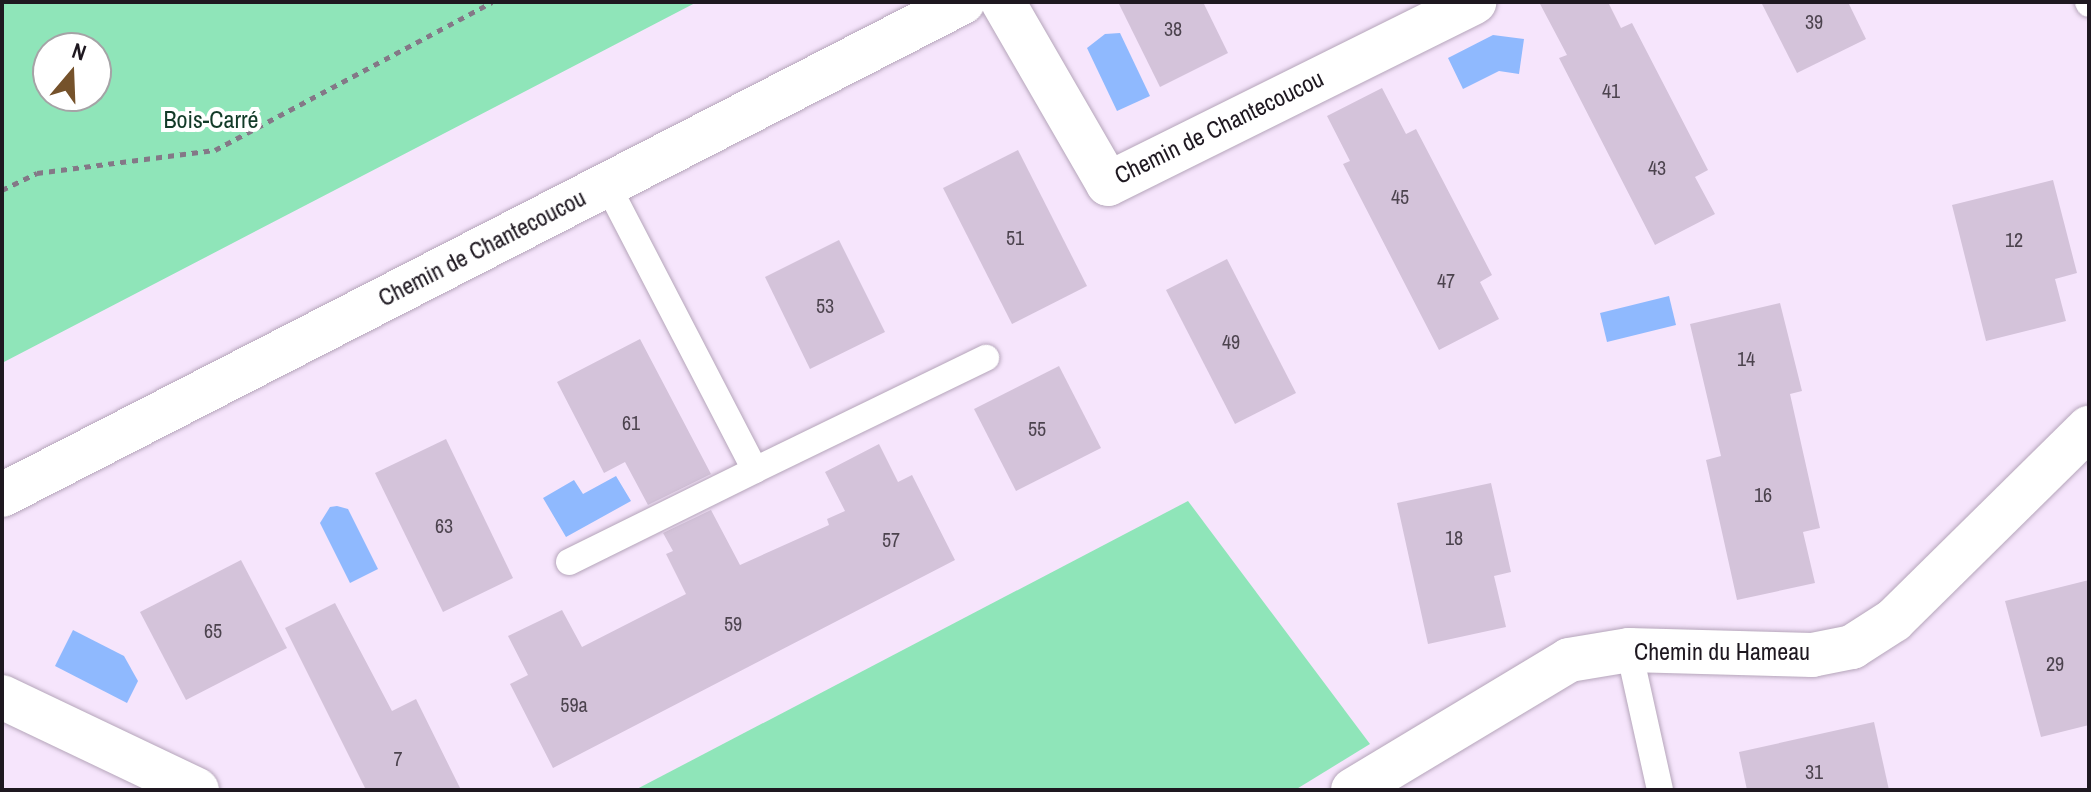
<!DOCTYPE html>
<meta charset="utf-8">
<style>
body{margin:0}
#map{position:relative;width:2091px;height:792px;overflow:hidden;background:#f6e5fc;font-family:"Archivo Narrow",sans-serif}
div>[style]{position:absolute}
.green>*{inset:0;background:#8fe5b9}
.water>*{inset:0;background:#8fb9fe}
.building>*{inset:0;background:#d4c3da}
.path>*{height:5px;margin-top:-2.5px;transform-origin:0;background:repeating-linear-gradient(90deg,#847887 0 6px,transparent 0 12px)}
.roads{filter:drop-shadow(0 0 2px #b5a5ba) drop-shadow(0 0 2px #b5a5ba)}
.service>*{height:26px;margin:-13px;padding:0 13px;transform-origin:13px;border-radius:13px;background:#fff}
.minor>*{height:44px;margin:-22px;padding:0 22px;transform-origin:22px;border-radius:22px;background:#fff}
span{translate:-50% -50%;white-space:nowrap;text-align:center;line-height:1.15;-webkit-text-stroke:8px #fff;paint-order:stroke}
.number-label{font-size:20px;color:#4c434e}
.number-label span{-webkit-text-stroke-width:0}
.park-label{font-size:24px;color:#123a28}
.street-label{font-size:24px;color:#1e1820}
.frame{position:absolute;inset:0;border:4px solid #1e1820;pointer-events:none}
.north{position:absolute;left:32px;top:32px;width:80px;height:80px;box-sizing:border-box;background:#fff;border:2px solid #a5a3a6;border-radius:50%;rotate:19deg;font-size:22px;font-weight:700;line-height:32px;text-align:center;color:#1e1820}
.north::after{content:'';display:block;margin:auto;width:28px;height:36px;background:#75522b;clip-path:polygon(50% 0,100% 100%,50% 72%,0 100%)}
</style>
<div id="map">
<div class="green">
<i style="clip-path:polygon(evenodd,2px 2px,697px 2px,2px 363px,2px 2px,48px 48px,96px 48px,96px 96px,48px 96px,48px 48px)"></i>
<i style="clip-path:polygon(1188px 501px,1370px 744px,1295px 790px,635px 790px)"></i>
</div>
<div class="water">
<i style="clip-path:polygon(1120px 33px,1150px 96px,1117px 111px,1087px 48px,1105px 34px)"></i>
<i style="clip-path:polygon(1493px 35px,1524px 39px,1519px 74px,1499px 71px,1463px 89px,1448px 58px)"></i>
<i style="clip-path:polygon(1669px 296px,1676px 325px,1607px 342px,1600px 313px)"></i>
<i style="clip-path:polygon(616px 476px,631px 501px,566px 537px,543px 498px,574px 480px,583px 494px)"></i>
<i style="clip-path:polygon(337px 506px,348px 509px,378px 569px,350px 583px,320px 523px,330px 507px)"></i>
<i style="clip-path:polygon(73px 630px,124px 656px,138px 681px,127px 703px,55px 666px)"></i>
</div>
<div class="building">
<i style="clip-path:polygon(1118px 2px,1203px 2px,1228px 53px,1160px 87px)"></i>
<i style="clip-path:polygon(1539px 2px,1608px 2px,1621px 28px,1632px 23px,1708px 170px,1695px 177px,1715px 214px,1655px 245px,1559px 58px,1567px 55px)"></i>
<i style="clip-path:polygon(1761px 2px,1848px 2px,1866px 39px,1797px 73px)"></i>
<i style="clip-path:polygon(1382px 88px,1406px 134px,1416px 129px,1492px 275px,1480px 282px,1499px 319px,1439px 350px,1343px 164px,1350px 161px,1327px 116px)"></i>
<i style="clip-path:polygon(1018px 150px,1087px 286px,1012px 324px,943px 188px)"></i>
<i style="clip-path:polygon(2053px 180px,2077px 273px,2055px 279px,2066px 321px,1986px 341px,1952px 205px)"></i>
<i style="clip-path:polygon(839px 240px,885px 332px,810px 369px,765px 277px)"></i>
<i style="clip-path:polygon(1227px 259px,1296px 393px,1235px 424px,1166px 290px)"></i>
<i style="clip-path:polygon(1780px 303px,1802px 391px,1790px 394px,1820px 528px,1803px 532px,1815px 583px,1737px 600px,1706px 460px,1721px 456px,1690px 324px)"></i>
<i style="clip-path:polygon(640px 339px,711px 474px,648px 505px,625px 462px,604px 473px,557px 382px)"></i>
<i style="clip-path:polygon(1059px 366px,1101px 448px,1016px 491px,974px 409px)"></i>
<i style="clip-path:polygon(446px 439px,513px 578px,443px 612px,375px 473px)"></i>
<i style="clip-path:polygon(879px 444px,898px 482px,912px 475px,955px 560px,553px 768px,510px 684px,528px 675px,508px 636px,562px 610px,582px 647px,686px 594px,666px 554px,673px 551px,663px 533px,711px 510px,740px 565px,829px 525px,827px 519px,845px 511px,825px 472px)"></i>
<i style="clip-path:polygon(1491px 483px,1511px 572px,1494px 576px,1506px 627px,1428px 644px,1397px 503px)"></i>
<i style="clip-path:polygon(241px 560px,287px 648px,186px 700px,140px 612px)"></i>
<i style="clip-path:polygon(2089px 580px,2089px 725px,2041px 737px,2005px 601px)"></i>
<i style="clip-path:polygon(335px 603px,392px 711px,416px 699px,461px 790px,366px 790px,285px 628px)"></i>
<i style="clip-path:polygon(1874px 722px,1889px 790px,1747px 790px,1739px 752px)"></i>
</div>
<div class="path">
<i style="left:2px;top:190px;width:39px;rotate:-26deg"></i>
<i style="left:37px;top:173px;width:179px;rotate:-7.4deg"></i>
<i style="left:215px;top:150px;width:314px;rotate:-28.1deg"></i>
</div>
<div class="roads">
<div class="service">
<i style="left:2088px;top:2px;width:2px;rotate:63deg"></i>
<i style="left:755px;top:470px;width:257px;rotate:-25.9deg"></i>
<i style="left:569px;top:562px;width:208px;rotate:-26.3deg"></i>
<i style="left:755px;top:470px;width:322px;rotate:-117.4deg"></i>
<i style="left:1629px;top:650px;width:143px;rotate:77.5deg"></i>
</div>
<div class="minor">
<i style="left:1003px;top:2px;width:210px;rotate:60deg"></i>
<i style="left:1108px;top:184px;width:409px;rotate:-26.4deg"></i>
<i style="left:2px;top:495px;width:1080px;rotate:-27.16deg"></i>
<i style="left:2px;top:697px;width:216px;rotate:25.5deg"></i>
<i style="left:1353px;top:790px;width:252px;rotate:-31deg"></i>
<i style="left:1569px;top:660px;width:61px;rotate:-9.5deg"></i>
<i style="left:1629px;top:650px;width:183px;rotate:1.6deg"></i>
<i style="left:1812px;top:655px;width:41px;rotate:-11.3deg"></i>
<i style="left:1852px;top:647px;width:50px;rotate:-32.7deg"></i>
<i style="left:1894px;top:620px;width:274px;rotate:-44.6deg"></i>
</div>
</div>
<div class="number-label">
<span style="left:1814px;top:21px">39</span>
<span style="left:1173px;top:28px">38</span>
<span style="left:1611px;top:90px">41</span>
<span style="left:1657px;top:167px">43</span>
<span style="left:1400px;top:196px">45</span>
<span style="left:1015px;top:237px">51</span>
<span style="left:2014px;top:239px">12</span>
<span style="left:1446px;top:280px">47</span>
<span style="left:825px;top:305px">53</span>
<span style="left:1231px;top:341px">49</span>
<span style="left:1746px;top:358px">14</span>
<span style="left:631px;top:422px">61</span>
<span style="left:1037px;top:428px">55</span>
<span style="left:1763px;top:494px">16</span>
<span style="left:444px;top:525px">63</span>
<span style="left:1454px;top:537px">18</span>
<span style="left:891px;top:539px">57</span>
<span style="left:733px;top:623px">59</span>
<span style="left:213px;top:630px">65</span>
<span style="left:2055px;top:663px">29</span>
<span style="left:574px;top:704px">59a</span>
<span style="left:398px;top:758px">7</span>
<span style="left:1814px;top:771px">31</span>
</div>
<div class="park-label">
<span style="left:211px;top:120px">Bois-Carré</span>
</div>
<div class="street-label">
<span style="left:1219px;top:127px;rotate:-26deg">Chemin de Chantecoucou</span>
<span style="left:482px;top:248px;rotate:-27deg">Chemin de Chantecoucou</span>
<span style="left:1722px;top:652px">Chemin du Hameau</span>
</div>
<div class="frame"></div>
<div class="north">N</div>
</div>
